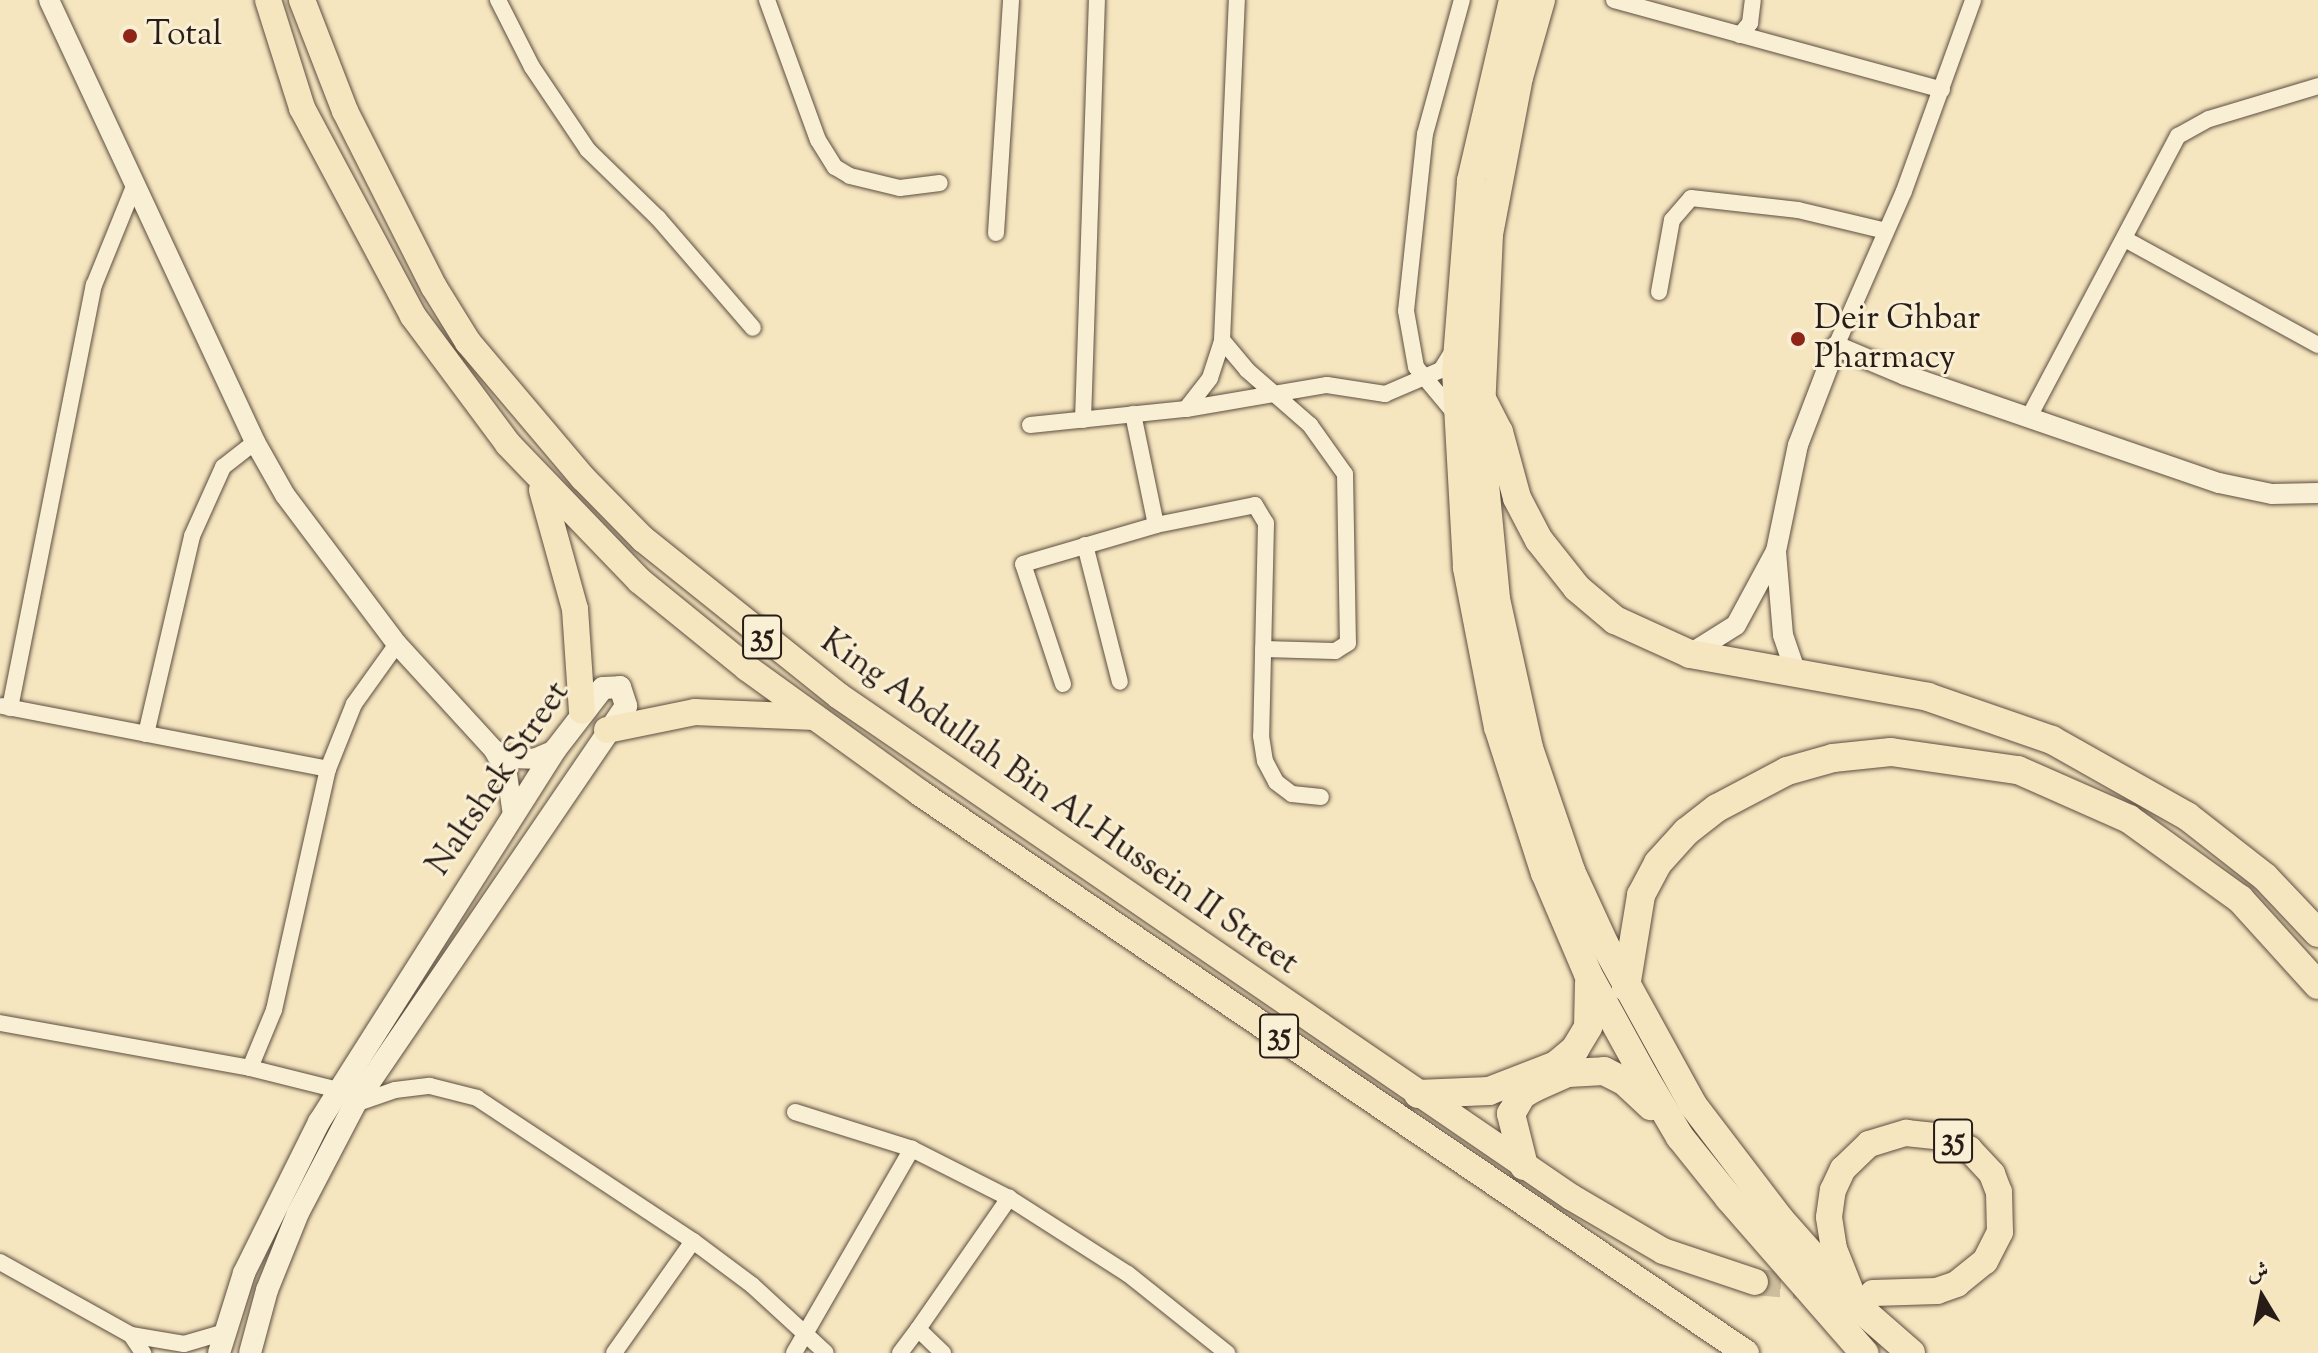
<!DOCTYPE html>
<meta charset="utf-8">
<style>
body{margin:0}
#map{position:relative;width:2318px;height:1353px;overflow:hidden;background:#f6e6bf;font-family:"Sorts Mill Goudy",Amiri,serif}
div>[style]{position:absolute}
.trunk-tunnel>*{height:26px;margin-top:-13px;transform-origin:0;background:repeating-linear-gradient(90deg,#cdbe9d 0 26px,transparent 0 39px)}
.roads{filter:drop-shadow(0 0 2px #5c4e41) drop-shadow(0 0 2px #5c4e41)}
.minor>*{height:16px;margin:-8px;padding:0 8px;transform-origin:8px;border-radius:8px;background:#f9efd5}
.tertiary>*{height:20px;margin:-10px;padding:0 10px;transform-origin:10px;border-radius:10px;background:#f9efd5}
.secondary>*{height:22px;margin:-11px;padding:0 11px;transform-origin:11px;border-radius:11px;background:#f9efd5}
.trunk>*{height:26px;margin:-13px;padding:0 13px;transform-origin:13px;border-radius:13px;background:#f6e6bf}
.motorway>*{height:28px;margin:-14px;padding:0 14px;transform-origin:14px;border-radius:14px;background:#f6e6bf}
.dots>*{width:22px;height:22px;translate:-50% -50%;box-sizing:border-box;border:4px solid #f9efd5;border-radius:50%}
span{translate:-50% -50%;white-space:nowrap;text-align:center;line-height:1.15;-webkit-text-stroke:6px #f9efd5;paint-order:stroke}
.shield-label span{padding:2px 6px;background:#f9efd5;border:2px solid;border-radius:6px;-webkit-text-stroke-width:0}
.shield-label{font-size:32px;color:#281c17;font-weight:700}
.poi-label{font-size:34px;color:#281c17}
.left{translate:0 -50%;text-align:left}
.street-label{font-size:34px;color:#281c17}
.north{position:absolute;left:2222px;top:1257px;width:80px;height:80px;-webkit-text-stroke:6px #f9efd5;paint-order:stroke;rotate:350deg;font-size:22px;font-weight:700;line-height:32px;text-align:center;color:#281c17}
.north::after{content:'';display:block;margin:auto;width:28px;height:36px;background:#281c17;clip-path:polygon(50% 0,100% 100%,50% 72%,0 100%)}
</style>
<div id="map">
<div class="trunk-tunnel">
<i style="left:1755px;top:1282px;width:67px;rotate:5.1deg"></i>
</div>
<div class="roads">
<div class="minor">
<i style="left:498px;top:0;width:75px;rotate:63.1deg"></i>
<i style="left:532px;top:67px;width:100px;rotate:56deg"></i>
<i style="left:588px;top:150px;width:98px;rotate:44.2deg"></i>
<i style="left:658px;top:218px;width:145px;rotate:49.2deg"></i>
<i style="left:767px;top:0;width:149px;rotate:70deg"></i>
<i style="left:818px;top:140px;width:32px;rotate:58deg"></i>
<i style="left:835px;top:167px;width:17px;rotate:31deg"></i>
<i style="left:850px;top:176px;width:51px;rotate:13.5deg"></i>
<i style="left:900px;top:188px;width:40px;rotate:-7.1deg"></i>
<i style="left:1614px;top:0;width:340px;rotate:15.3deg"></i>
<i style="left:1740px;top:35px;width:16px;rotate:-50deg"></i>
<i style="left:1750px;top:23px;width:23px;rotate:-83deg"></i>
<i style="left:996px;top:233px;width:233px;rotate:-86.3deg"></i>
<i style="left:2125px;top:239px;width:220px;rotate:28.8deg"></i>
<i style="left:1659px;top:292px;width:73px;rotate:-79.8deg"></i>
<i style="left:1672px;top:220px;width:29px;rotate:-49deg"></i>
<i style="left:1691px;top:198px;width:108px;rotate:6.4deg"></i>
<i style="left:1798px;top:210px;width:90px;rotate:13.4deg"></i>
<i style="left:1222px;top:340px;width:39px;rotate:50deg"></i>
<i style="left:1247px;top:370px;width:84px;rotate:41.1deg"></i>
<i style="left:1310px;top:425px;width:60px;rotate:54.5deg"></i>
<i style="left:1345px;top:474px;width:169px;rotate:89deg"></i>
<i style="left:1348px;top:643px;width:15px;rotate:148deg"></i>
<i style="left:1335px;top:651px;width:72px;rotate:-178.4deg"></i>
<i style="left:1836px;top:346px;width:169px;rotate:-66.3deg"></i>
<i style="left:1904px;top:191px;width:203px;rotate:-70.1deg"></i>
<i style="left:1186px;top:409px;width:39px;rotate:-52deg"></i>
<i style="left:1210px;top:378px;width:40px;rotate:-72deg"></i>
<i style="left:1222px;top:340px;width:340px;rotate:-87.5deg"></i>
<i style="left:1133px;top:414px;width:113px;rotate:78.3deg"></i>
<i style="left:1456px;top:415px;width:62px;rotate:-129.8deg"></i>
<i style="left:1416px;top:367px;width:57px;rotate:-100.1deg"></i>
<i style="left:1406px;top:311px;width:178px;rotate:-83.9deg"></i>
<i style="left:1425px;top:134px;width:139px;rotate:-74.6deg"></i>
<i style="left:2029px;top:417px;width:318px;rotate:-62.1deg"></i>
<i style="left:2178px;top:136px;width:35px;rotate:-29deg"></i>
<i style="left:2209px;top:119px;width:114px;rotate:-16.8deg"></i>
<i style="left:1083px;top:420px;width:420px;rotate:-88.1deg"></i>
<i style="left:1030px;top:425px;width:157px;rotate:-5.9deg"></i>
<i style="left:1186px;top:409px;width:143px;rotate:-9.7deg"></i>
<i style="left:1327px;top:385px;width:59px;rotate:8.8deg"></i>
<i style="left:1385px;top:394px;width:61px;rotate:-23.2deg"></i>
<i style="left:1441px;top:370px;width:22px;rotate:-58deg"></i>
<i style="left:1085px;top:545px;width:141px;rotate:75.7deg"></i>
<i style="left:1063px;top:684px;width:126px;rotate:-108.4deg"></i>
<i style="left:1023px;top:564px;width:139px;rotate:-16.3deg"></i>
<i style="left:1156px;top:525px;width:101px;rotate:-11.4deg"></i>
<i style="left:1255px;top:505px;width:21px;rotate:59deg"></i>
<i style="left:1266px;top:523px;width:213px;rotate:91.3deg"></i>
<i style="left:1261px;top:736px;width:25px;rotate:81deg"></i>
<i style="left:1265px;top:761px;width:24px;rotate:62deg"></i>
<i style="left:1276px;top:782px;width:20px;rotate:37deg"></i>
<i style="left:1292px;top:794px;width:29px;rotate:6deg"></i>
<i style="left:2px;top:706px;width:332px;rotate:10.9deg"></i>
<i style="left:10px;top:708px;width:431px;rotate:-78.8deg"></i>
<i style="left:94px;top:285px;width:109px;rotate:-67.9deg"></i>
<i style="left:146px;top:734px;width:203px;rotate:-76.9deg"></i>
<i style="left:192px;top:536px;width:76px;rotate:-65.8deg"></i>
<i style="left:223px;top:467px;width:41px;rotate:-38deg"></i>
<i style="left:0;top:1023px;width:254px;rotate:10.2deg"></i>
<i style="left:250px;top:1068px;width:91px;rotate:14deg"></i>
<i style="left:250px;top:1068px;width:63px;rotate:-67.5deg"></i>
<i style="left:274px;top:1010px;width:247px;rotate:-77.4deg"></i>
<i style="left:328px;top:769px;width:70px;rotate:-68.2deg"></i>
<i style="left:354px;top:704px;width:74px;rotate:-54.4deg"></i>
<i style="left:355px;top:1104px;width:42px;rotate:-19.3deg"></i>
<i style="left:395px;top:1090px;width:35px;rotate:-7deg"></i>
<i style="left:430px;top:1086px;width:49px;rotate:14.3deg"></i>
<i style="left:477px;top:1098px;width:259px;rotate:33.5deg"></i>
<i style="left:693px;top:1241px;width:74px;rotate:36.7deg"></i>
<i style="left:752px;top:1285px;width:100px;rotate:42.6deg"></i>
<i style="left:795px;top:1112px;width:123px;rotate:17.5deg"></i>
<i style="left:912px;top:1149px;width:109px;rotate:26.8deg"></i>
<i style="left:1009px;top:1198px;width:141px;rotate:32.6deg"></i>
<i style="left:1128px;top:1274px;width:127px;rotate:38.6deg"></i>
<i style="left:0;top:1262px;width:150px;rotate:29.1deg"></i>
<i style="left:131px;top:1335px;width:54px;rotate:9.6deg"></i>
<i style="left:184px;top:1344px;width:43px;rotate:-16.3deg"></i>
<i style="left:918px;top:1329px;width:160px;rotate:-55.2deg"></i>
<i style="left:131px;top:1335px;width:22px;rotate:56deg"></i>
<i style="left:614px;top:1353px;width:137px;rotate:-54.8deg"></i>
<i style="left:794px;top:1353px;width:236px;rotate:-60deg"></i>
<i style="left:900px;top:1353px;width:30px;rotate:-53deg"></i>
<i style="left:918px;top:1329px;width:35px;rotate:44deg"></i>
</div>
<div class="tertiary">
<i style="left:49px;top:0;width:488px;rotate:65deg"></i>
<i style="left:255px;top:442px;width:61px;rotate:60.5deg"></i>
<i style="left:285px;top:495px;width:186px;rotate:53.1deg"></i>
<i style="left:397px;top:644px;width:144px;rotate:47.5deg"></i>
<i style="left:494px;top:750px;width:27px;rotate:62deg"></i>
<i style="left:507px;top:774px;width:41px;rotate:81.7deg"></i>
<i style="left:1690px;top:654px;width:54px;rotate:-32.2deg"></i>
<i style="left:1736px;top:625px;width:84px;rotate:-61.6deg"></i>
<i style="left:1796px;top:673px;width:40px;rotate:-108.9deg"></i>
<i style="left:1783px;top:635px;width:84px;rotate:-94.8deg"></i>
<i style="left:1776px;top:551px;width:108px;rotate:-78.3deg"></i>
<i style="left:1798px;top:445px;width:106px;rotate:-69deg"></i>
<i style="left:1836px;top:346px;width:75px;rotate:22.8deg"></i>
<i style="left:1905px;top:375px;width:332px;rotate:19deg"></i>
<i style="left:2219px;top:483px;width:54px;rotate:11.7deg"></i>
<i style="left:2272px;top:494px;width:46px;rotate:-1.2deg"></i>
<i style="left:494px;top:750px;width:19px;rotate:25deg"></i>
<i style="left:511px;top:758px;width:23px;rotate:2deg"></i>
<i style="left:534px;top:759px;width:23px;rotate:-23deg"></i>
</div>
<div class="secondary">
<i style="left:219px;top:1353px;width:84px;rotate:-72.6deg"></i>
<i style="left:244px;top:1273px;width:169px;rotate:-63.6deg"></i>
<i style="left:319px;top:1122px;width:441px;rotate:-57.6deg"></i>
<i style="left:555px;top:750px;width:78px;rotate:-52.3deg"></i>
<i style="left:603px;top:688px;width:17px;rotate:-3deg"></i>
<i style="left:620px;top:687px;width:20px;rotate:72deg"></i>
<i style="left:626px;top:706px;width:482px;rotate:124.3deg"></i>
<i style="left:355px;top:1104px;width:123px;rotate:117.6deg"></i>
<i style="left:298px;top:1213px;width:83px;rotate:111.9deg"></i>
<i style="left:267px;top:1290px;width:65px;rotate:105.1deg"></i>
</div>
<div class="trunk">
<i style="left:268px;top:0;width:113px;rotate:72.5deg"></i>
<i style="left:302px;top:108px;width:236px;rotate:61.9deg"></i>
<i style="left:413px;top:316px;width:159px;rotate:53.4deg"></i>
<i style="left:508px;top:444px;width:190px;rotate:46.1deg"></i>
<i style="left:640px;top:581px;width:138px;rotate:39.1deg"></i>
<i style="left:747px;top:668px;width:213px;rotate:35.8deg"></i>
<i style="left:920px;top:793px;width:998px;rotate:34.14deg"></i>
<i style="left:302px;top:0;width:119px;rotate:68.8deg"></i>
<i style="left:345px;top:111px;width:197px;rotate:63.2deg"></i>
<i style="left:434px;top:287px;width:65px;rotate:58.3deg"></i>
<i style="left:468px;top:342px;width:178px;rotate:49.8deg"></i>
<i style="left:583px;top:478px;width:86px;rotate:45.5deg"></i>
<i style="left:643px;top:539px;width:251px;rotate:38.7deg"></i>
<i style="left:839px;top:696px;width:887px;rotate:34.39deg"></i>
<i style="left:1571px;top:1197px;width:107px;rotate:30.4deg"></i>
<i style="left:1663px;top:1251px;width:97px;rotate:18.6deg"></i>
<i style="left:542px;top:490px;width:123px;rotate:74.5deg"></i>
<i style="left:575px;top:609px;width:102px;rotate:86.1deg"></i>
<i style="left:607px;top:730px;width:90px;rotate:-11.6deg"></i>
<i style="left:695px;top:712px;width:119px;rotate:2.4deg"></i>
<i style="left:1852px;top:1294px;width:48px;rotate:-111.8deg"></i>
<i style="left:1834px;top:1249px;width:32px;rotate:-99deg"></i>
<i style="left:1829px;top:1217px;width:27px;rotate:-82deg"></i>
<i style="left:1833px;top:1190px;width:23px;rotate:-65deg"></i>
<i style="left:1843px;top:1169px;width:36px;rotate:-44deg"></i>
<i style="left:1869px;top:1144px;width:39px;rotate:-17deg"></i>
<i style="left:1906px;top:1133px;width:36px;rotate:6deg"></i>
<i style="left:1942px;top:1137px;width:30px;rotate:24deg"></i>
<i style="left:1969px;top:1149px;width:34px;rotate:47deg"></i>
<i style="left:1992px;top:1174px;width:19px;rotate:69deg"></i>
<i style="left:1999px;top:1192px;width:40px;rotate:88.6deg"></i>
<i style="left:2000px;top:1232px;width:33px;rotate:117deg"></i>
<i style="left:1985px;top:1261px;width:36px;rotate:141deg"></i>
<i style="left:1957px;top:1284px;width:21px;rotate:161deg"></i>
<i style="left:1937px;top:1291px;width:64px;rotate:178.2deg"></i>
</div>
<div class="motorway">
<i style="left:1513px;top:0;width:186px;rotate:103.1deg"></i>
<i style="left:1471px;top:181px;width:190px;rotate:94.5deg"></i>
<i style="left:1456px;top:370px;width:198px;rotate:86.8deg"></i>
<i style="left:1467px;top:568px;width:162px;rotate:79deg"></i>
<i style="left:1498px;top:727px;width:153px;rotate:72.2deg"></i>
<i style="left:1545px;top:873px;width:110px;rotate:66.9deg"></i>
<i style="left:1588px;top:974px;width:116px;rotate:61.2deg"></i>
<i style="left:1644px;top:1076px;width:71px;rotate:59.5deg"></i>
<i style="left:1680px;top:1137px;width:78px;rotate:51.2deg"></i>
<i style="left:1729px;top:1198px;width:206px;rotate:48.9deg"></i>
<i style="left:1541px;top:0;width:80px;rotate:105.9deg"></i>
<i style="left:1519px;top:77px;width:160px;rotate:100.8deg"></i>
<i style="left:1489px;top:234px;width:198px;rotate:92.6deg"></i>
<i style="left:1480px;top:432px;width:168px;rotate:84.5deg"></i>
<i style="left:1496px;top:599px;width:153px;rotate:77.5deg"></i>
<i style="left:1529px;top:748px;width:130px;rotate:71.1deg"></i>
<i style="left:1571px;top:871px;width:81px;rotate:65.3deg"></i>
<i style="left:1605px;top:945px;width:183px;rotate:61.2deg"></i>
<i style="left:1693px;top:1105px;width:142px;rotate:52.7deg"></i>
<i style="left:1779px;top:1218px;width:116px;rotate:48.5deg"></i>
<i style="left:1856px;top:1305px;width:73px;rotate:41.1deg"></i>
<i style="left:1482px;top:399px;width:37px;rotate:63deg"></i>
<i style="left:1499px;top:432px;width:68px;rotate:74.7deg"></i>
<i style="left:1517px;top:498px;width:47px;rotate:62.4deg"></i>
<i style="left:1539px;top:540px;width:61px;rotate:51.6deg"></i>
<i style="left:1577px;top:588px;width:50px;rotate:40.1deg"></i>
<i style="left:1615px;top:620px;width:82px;rotate:24.4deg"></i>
<i style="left:1690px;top:654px;width:242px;rotate:10.2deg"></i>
<i style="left:1928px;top:697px;width:131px;rotate:19.1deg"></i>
<i style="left:2052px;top:740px;width:155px;rotate:29.4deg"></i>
<i style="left:2187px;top:816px;width:99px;rotate:38deg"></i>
<i style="left:2265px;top:877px;width:77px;rotate:46.6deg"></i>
<i style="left:1626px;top:987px;width:93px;rotate:-80.7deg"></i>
<i style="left:1641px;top:895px;width:36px;rotate:-62deg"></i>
<i style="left:1658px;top:863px;width:42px;rotate:-47.9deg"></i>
<i style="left:1686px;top:832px;width:39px;rotate:-38deg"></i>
<i style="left:1717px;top:808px;width:79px;rotate:-27.9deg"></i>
<i style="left:1787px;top:771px;width:48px;rotate:-15.8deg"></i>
<i style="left:1833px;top:758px;width:58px;rotate:-5.9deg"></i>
<i style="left:1891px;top:752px;width:128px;rotate:8.1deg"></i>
<i style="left:2018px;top:770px;width:121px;rotate:23.8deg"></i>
<i style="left:2129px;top:819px;width:137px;rotate:35.8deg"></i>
<i style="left:2240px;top:899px;width:116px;rotate:47.8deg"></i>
<i style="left:1418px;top:1094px;width:71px;rotate:-2.4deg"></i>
<i style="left:1489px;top:1091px;width:72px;rotate:-21.2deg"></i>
<i style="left:1556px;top:1065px;width:25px;rotate:-40deg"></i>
<i style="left:1575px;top:1049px;width:26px;rotate:-59deg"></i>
<i style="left:1588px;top:1027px;width:44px;rotate:-88.7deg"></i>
<i style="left:1524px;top:1166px;width:54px;rotate:-104deg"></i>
<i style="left:1511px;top:1114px;width:22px;rotate:-60deg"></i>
<i style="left:1522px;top:1095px;width:16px;rotate:-30deg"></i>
<i style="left:1536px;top:1087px;width:35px;rotate:-24deg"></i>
<i style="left:1568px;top:1073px;width:36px;rotate:-3deg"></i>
<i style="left:1604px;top:1071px;width:22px;rotate:27deg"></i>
<i style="left:1624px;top:1081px;width:37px;rotate:43deg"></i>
</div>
</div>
<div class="dots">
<i style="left:130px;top:36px;background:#8f2418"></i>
<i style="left:1798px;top:339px;background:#8f2418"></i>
</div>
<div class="shield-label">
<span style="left:762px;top:637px">35</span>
<span style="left:1279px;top:1036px">35</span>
<span style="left:1953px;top:1141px">35</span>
</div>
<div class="poi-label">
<span class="left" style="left:146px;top:36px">Total</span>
<span class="left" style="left:1814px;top:339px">Deir Ghbar<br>Pharmacy</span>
</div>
<div class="street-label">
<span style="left:499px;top:779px;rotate:-56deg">Naltshek Street</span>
<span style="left:1059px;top:803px;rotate:35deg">King Abdullah Bin Al-Hussein II Street</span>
</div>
<div class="north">ش</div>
</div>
